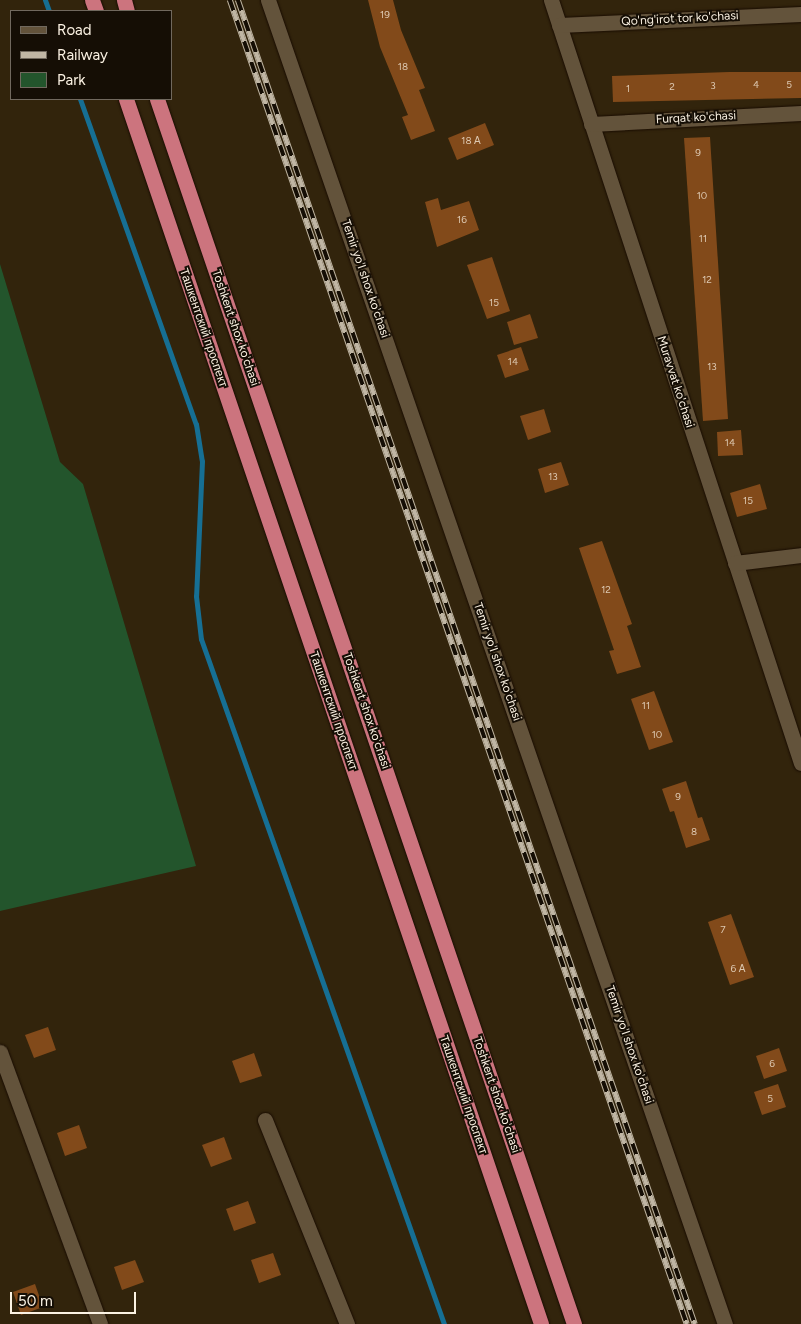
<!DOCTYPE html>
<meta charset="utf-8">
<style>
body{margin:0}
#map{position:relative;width:801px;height:1324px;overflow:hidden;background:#32240c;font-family:Figtree,sans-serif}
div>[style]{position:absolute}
.green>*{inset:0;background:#23552c}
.stream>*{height:5px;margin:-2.5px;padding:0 2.5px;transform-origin:2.5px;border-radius:2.5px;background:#166f94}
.building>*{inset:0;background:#824a1a}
.roads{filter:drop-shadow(0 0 1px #190c00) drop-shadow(0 0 1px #190c00)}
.minor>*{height:15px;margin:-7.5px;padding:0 7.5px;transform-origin:7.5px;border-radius:7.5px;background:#63533b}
.trunk>*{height:15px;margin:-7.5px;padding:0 7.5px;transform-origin:7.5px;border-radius:7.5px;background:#cc747e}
.rail>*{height:5.5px;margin-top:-2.75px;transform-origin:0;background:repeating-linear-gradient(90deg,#150e05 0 11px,#c0b6a4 0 22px);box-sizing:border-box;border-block:1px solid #c0b6a4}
span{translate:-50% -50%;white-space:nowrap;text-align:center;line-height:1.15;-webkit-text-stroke:4px #150e05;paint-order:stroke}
.number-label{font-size:10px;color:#ddc8b1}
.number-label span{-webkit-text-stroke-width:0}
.street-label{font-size:12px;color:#fbf2e3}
.legend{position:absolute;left:10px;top:10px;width:162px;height:90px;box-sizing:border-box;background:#150e05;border:1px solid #71695e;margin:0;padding:6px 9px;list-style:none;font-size:15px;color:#fbf2e3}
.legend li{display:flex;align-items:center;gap:10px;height:25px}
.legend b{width:25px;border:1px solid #71695e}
.scale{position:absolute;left:10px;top:1292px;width:126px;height:22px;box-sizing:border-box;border:2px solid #fbf2e3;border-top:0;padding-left:6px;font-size:15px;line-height:18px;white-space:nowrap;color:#fbf2e3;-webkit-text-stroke:4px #150e05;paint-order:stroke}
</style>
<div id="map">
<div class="green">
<i style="clip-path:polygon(0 264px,60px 462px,83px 484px,196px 866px,0 911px)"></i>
</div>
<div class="stream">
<i style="left:45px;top:0;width:12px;rotate:70deg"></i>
<i style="left:80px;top:99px;width:345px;rotate:70.4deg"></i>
<i style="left:196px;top:424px;width:37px;rotate:81deg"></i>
<i style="left:202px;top:461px;width:135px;rotate:92.5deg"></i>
<i style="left:196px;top:596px;width:43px;rotate:83.4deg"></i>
<i style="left:201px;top:639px;width:727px;rotate:70.47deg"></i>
</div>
<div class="building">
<i style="clip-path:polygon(368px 0,393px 0,401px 30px,425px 88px,419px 90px,435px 131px,411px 140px,402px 117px,408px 115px,380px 47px)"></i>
<i style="clip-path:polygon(729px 72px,801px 72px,801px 98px,613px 102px,612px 76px)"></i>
<i style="clip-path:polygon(485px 123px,494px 145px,457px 160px,448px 138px)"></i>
<i style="clip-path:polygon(710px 137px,728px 419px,703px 421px,684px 138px)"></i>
<i style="clip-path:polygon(438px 198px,441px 210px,469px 201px,479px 230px,437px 247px,425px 202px)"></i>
<i style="clip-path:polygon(492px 257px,510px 311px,487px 319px,467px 265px)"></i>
<i style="clip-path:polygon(530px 314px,538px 338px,514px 345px,507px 322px)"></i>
<i style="clip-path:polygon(521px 347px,529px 370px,505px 378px,497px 355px)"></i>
<i style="clip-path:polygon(544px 409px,551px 432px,528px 440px,520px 416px)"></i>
<i style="clip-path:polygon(741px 430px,743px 455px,718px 456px,717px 432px)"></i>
<i style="clip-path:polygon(561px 462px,569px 485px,545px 493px,538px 469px)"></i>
<i style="clip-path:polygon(760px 484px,767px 509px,737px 517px,730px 493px)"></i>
<i style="clip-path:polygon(602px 541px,632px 624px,627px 626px,641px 667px,617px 674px,609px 651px,614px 650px,579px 548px)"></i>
<i style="clip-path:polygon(654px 691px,673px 742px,649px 750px,631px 699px)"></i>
<i style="clip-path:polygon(686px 781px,698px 818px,702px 817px,710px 840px,686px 848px,674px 811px,670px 812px,662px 789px)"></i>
<i style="clip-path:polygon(731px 914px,754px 977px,730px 985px,708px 922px)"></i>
<i style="clip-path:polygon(48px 1027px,56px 1050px,34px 1058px,25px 1035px)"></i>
<i style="clip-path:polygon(779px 1048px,787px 1071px,764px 1079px,756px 1056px)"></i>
<i style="clip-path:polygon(254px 1053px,262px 1076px,240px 1083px,232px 1061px)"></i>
<i style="clip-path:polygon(778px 1084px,786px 1107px,762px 1115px,754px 1092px)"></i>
<i style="clip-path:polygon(79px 1125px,87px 1148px,65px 1156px,57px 1133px)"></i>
<i style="clip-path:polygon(224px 1137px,232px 1159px,211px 1167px,202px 1145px)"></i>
<i style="clip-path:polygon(248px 1201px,256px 1223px,234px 1231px,226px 1209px)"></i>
<i style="clip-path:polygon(273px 1253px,281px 1275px,259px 1283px,251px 1260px)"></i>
<i style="clip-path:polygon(135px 1260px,144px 1282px,122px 1290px,114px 1267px)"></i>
<i style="clip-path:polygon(35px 1284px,43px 1307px,21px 1315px,13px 1292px)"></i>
</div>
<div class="roads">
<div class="minor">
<i style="left:268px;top:0;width:1401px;rotate:70.96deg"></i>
<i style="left:551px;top:0;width:803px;rotate:71.86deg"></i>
<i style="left:559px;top:25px;width:242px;rotate:-2.6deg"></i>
<i style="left:591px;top:124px;width:210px;rotate:-3deg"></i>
<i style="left:735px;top:563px;width:66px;rotate:-6.9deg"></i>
<i style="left:0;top:1052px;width:290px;rotate:69.8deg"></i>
<i style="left:265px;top:1120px;width:220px;rotate:68.1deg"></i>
</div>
<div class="trunk">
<i style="left:92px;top:0;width:12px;rotate:70deg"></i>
<i style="left:124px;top:0;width:11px;rotate:75deg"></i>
<i style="left:126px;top:99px;width:1293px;rotate:71.28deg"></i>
<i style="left:157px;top:99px;width:1294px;rotate:71.2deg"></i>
</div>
</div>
<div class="rail">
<i style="left:230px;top:0;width:1401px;rotate:70.96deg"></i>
<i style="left:238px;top:0;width:1401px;rotate:70.96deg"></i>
</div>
<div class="number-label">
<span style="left:385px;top:15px">19</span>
<span style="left:403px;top:67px">18</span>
<span style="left:756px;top:85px">4</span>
<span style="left:789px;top:85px">5</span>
<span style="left:713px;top:86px">3</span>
<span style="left:672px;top:87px">2</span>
<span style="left:628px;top:89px">1</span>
<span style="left:471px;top:141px">18 А</span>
<span style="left:698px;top:153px">9</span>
<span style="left:702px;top:196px">10</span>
<span style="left:462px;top:220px">16</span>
<span style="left:703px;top:239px">11</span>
<span style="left:707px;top:280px">12</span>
<span style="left:494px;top:303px">15</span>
<span style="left:513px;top:362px">14</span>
<span style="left:712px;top:367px">13</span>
<span style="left:730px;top:443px">14</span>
<span style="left:553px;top:477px">13</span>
<span style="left:748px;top:501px">15</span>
<span style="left:606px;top:590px">12</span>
<span style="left:646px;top:706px">11</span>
<span style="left:657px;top:735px">10</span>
<span style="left:678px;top:797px">9</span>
<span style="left:694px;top:832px">8</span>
<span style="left:723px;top:930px">7</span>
<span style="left:738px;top:969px">6 А</span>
<span style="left:772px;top:1064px">6</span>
<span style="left:770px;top:1099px">5</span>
</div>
<div class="street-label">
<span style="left:680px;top:19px;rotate:-3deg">Qo'ng'irot tor ko'chasi</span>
<span style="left:696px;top:118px;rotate:-3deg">Furqat ko'chasi</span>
<span style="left:365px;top:279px;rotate:71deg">Temir yo'l shox ko'chasi</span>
<span style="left:203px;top:328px;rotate:71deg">Ташкентский проспект</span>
<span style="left:235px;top:328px;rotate:71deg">Toshkent shox ko'chasi</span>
<span style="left:675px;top:382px;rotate:72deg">Muravvat ko'chasi</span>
<span style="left:497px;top:662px;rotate:71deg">Temir yo'l shox ko'chasi</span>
<span style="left:333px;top:711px;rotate:71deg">Ташкентский проспект</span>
<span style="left:366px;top:711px;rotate:71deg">Toshkent shox ko'chasi</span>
<span style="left:629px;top:1045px;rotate:71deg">Temir yo'l shox ko'chasi</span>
<span style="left:463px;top:1095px;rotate:71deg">Ташкентский проспект</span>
<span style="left:496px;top:1095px;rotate:71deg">Toshkent shox ko'chasi</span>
</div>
<ul class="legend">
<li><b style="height:6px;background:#63533b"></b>Road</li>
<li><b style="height:6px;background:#c0b6a4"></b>Railway</li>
<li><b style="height:14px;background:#23552c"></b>Park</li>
</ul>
<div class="scale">50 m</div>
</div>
